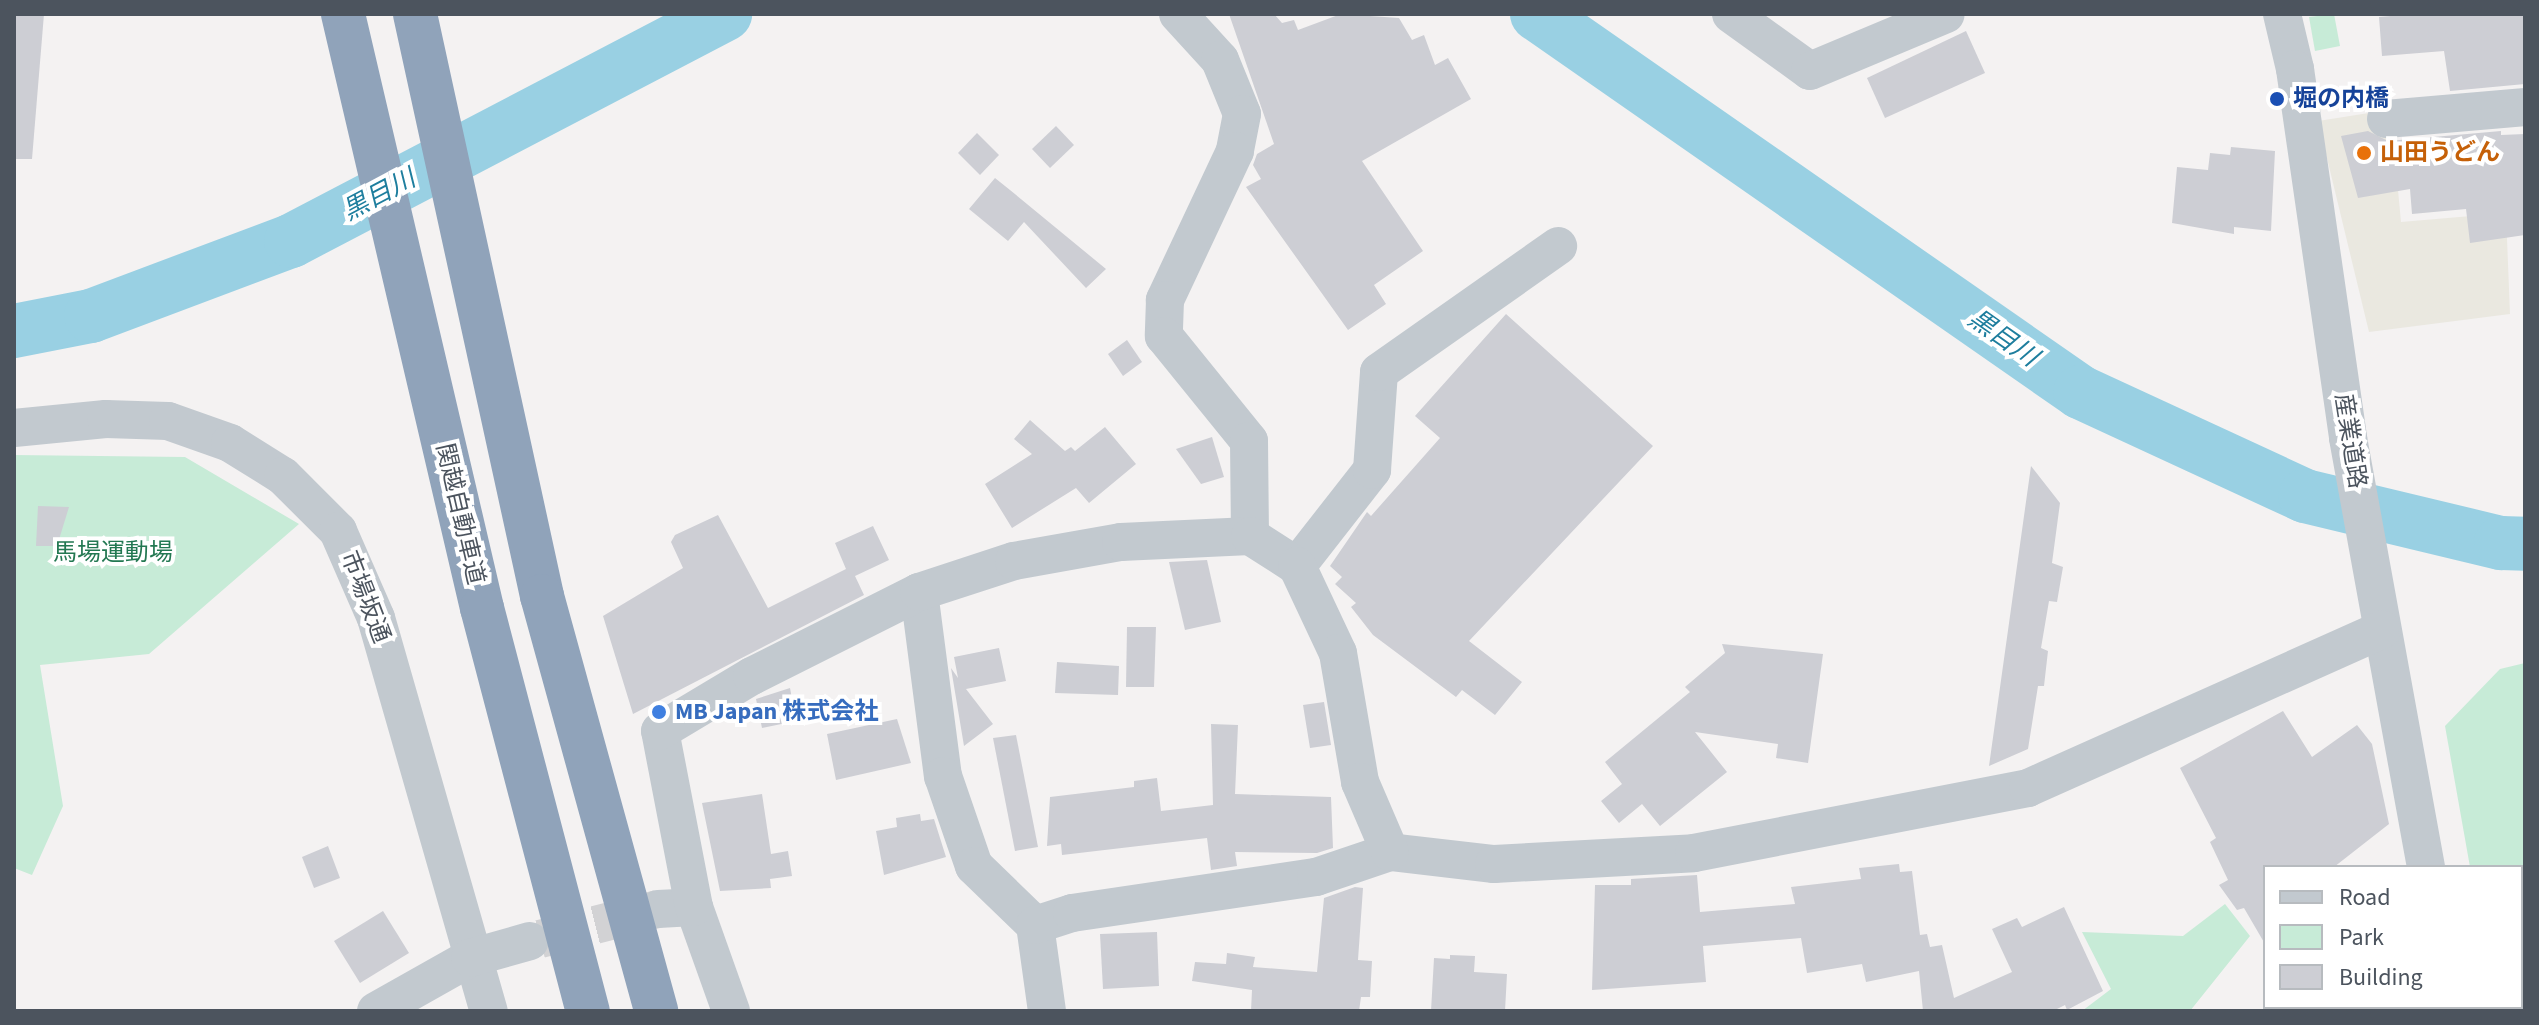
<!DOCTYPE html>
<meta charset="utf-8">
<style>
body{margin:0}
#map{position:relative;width:2539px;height:1025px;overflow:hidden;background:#f4f2f2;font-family:"Source Sans 3","Noto Sans JP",sans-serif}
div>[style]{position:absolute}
.commercial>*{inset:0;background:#eae8e0}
.green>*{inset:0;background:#c7ebd7}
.river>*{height:54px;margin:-27px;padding:0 27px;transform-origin:27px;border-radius:27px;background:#99d0e3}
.building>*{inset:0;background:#cdced4}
.minor-tunnel>*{height:38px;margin-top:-19px;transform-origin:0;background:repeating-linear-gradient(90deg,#d2d2d4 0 38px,transparent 0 57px)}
.minor>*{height:38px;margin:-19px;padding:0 19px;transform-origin:19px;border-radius:19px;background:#c2c9cf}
.highway>*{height:44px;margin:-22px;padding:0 22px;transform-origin:22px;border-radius:22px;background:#90a3ba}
.dots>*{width:22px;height:22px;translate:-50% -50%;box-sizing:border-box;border:4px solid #fff;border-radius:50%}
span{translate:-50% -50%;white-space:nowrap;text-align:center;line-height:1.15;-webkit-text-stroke:8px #fff;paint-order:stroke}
.transit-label{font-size:24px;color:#164399;font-weight:700}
.left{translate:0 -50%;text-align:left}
.food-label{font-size:24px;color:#c56008;font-weight:700}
.street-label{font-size:24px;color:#4c545e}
.park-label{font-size:24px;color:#237852}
.shop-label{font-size:24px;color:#366cbe;font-weight:700}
.water-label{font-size:26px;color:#1e7e9e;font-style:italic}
.frame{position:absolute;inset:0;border:16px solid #4c545e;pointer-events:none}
.legend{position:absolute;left:2263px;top:865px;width:260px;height:144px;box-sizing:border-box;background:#fff;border:2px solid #b7bbbf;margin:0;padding:10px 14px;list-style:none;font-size:24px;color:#4c545e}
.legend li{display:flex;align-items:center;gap:16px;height:40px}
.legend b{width:40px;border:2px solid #b7bbbf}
</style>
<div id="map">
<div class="commercial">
<i style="clip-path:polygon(2369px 113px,2383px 129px,2395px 158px,2401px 222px,2506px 213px,2510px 314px,2369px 332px,2318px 121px)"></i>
</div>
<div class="green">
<i style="clip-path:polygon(2334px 14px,2340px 46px,2315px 51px,2309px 17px)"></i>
<i style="clip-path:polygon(14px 455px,185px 457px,299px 524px,149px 654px,40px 665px,63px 806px,32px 875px,14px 868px)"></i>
<i style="clip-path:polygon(2525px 663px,2525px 888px,2521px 889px,2521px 867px,2470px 867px,2445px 726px,2500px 669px)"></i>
<i style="clip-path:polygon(2225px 904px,2250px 936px,2190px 1011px,2082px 1011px,2111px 989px,2082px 932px,2183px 936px)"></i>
</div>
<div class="river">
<i style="left:1537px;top:14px;width:662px;rotate:34.84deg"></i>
<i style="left:2080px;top:392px;width:248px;rotate:24.8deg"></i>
<i style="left:2305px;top:496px;width:202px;rotate:13.5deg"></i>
<i style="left:2501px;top:543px;width:24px;rotate:2deg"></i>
<i style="left:14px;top:331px;width:78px;rotate:-11deg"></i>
<i style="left:91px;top:316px;width:214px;rotate:-20.6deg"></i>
<i style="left:291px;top:241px;width:490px;rotate:-27.6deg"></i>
</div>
<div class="building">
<i style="clip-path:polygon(14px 14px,44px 14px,32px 159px,14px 159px)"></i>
<i style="clip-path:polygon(1229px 14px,1274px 14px,1282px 23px,1294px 20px,1298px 30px,1341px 14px,1399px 18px,1412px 40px,1424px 35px,1435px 65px,1448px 58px,1471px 99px,1362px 161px,1423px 251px,1374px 285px,1386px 304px,1348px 330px,1246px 187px,1261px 179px,1253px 165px,1257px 154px,1274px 144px)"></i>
<i style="clip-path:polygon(2414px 14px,2525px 14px,2525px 84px,2450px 91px,2444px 51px,2382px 56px,2379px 17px)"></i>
<i style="clip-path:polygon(1966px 31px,1985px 73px,1885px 118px,1867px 78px)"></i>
<i style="clip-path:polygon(1056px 126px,1074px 145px,1050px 168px,1032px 149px)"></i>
<i style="clip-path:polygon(2368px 131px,2388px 141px,2501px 131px,2501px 135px,2525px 134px,2525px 235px,2470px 243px,2466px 209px,2412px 214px,2410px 189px,2358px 198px,2341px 136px)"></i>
<i style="clip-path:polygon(977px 133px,999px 155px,980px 175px,958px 153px)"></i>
<i style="clip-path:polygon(2231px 147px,2275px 151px,2271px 231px,2234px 227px,2234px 234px,2172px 223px,2177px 167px,2208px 170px,2210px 153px,2230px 155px)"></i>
<i style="clip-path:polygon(995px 178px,1010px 190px,1106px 269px,1086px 288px,1024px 222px,1008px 241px,969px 209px)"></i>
<i style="clip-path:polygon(1506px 314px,1653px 446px,1469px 641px,1522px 682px,1495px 715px,1462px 690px,1456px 697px,1373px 635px,1351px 607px,1356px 603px,1335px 584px,1342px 577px,1330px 566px,1367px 512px,1371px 516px,1440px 438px,1415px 416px)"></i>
<i style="clip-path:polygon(1127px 340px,1142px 362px,1123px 376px,1108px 354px)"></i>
<i style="clip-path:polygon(1030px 420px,1065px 451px,1071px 447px,1075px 451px,1105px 427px,1136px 464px,1089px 503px,1076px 488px,1012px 528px,985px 484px,1032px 454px,1014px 439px)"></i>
<i style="clip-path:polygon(1212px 437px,1224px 477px,1201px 484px,1176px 449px)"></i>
<i style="clip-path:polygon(2031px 466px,2060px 503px,2052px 563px,2063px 567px,2057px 602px,2049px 601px,2041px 648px,2048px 651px,2044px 686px,2038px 686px,2028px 749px,1989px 766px)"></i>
<i style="clip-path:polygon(38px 506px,69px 507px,57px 546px,36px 546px)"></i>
<i style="clip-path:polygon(718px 515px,768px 608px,846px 569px,835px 543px,873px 526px,889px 560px,855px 576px,864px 595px,633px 714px,603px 616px,683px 568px,671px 542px,675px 535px)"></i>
<i style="clip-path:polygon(1207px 560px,1221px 622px,1185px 630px,1169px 562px)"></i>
<i style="clip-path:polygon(1127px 627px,1156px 627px,1154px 687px,1126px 687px)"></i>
<i style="clip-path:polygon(1722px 644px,1823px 654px,1808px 763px,1776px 758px,1778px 744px,1695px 732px,1727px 772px,1660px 826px,1642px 804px,1619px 823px,1601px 801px,1622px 784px,1605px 762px,1690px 692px,1685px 687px,1725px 653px)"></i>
<i style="clip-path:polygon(999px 648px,1006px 681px,966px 689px,993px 724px,964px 746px,951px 668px,958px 678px,954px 657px)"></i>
<i style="clip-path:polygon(1057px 662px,1119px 666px,1118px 695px,1055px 693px)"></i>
<i style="clip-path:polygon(790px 688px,796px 721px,762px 728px,756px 699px)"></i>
<i style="clip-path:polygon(1324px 702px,1331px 745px,1310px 748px,1303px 705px)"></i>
<i style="clip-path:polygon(2283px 711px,2312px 757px,2357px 725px,2372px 744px,2389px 824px,2334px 867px,2265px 867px,2265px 944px,2244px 908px,2237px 910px,2219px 885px,2228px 880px,2210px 842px,2216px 838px,2180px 768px)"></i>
<i style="clip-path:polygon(897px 719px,911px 763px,836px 780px,827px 734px)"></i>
<i style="clip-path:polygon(1211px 724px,1238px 725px,1235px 794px,1331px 797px,1333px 848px,1317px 853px,1235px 852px,1237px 866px,1211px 870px,1207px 838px,1062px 855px,1061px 844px,1047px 846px,1050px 797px,1134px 787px,1134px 781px,1157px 778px,1161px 811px,1213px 805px)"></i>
<i style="clip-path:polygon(1016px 735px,1038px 847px,1015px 851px,993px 738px)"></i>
<i style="clip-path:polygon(762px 794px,771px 854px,788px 851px,792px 876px,770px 879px,771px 888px,720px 891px,702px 803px)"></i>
<i style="clip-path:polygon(920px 814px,921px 821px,934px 819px,946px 857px,884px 875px,876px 831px,897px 827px,896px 818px)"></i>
<i style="clip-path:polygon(328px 846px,340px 878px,314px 888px,302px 857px)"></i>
<i style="clip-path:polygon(1899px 864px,1900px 872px,1912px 871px,1920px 935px,1927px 934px,1930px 947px,1942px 945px,1954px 998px,2012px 972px,1992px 929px,2017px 918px,2022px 927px,2064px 907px,2103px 991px,2067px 1010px,2065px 1005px,2053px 1011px,1923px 1011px,1919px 971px,1866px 982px,1862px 964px,1807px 973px,1801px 938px,1703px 946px,1706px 982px,1592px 990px,1595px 885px,1631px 885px,1631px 879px,1697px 875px,1700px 912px,1795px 904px,1791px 887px,1861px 879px,1859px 868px)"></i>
<i style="clip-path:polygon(1355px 887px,1363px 888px,1358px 960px,1372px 961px,1370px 997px,1361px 997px,1359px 1011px,1251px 1011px,1252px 990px,1192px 981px,1195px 962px,1226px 964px,1227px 953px,1255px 957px,1253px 967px,1317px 972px,1324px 898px)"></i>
<i style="clip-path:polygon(383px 911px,409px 953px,360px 983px,334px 941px)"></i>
<i style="clip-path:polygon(1157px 932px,1159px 986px,1103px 989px,1100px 934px)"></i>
<i style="clip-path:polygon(1450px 955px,1475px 956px,1474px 972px,1507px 974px,1505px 1011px,1431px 1011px,1434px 958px,1450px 959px)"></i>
</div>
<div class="minor-tunnel">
<i style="left:540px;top:939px;width:122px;rotate:-14.3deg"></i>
</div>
<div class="minor">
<i style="left:1178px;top:14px;width:62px;rotate:47.6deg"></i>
<i style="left:1220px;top:60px;width:58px;rotate:67.8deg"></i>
<i style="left:1242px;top:114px;width:38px;rotate:101deg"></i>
<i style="left:1235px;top:151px;width:165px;rotate:115.2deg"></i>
<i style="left:1165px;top:300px;width:36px;rotate:92deg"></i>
<i style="left:1164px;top:336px;width:135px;rotate:51deg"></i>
<i style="left:1249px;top:441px;width:95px;rotate:89.4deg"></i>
<i style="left:1731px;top:14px;width:97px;rotate:35.8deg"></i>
<i style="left:1810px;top:71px;width:147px;rotate:-22.7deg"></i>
<i style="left:2282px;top:14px;width:57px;rotate:76.7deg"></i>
<i style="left:2295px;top:69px;width:373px;rotate:81.8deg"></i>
<i style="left:2348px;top:438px;width:436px;rotate:79.7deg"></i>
<i style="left:2386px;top:119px;width:140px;rotate:-4.9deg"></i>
<i style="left:14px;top:428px;width:92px;rotate:-5.6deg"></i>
<i style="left:106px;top:419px;width:62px;rotate:1.8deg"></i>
<i style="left:168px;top:421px;width:66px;rotate:19.5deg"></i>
<i style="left:230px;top:443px;width:62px;rotate:31.9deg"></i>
<i style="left:283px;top:476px;width:78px;rotate:45deg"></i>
<i style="left:338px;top:531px;width:95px;rotate:66.4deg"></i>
<i style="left:376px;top:618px;width:409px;rotate:74deg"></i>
<i style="left:1297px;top:566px;width:122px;rotate:-52deg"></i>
<i style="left:1372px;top:470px;width:98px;rotate:-85.9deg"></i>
<i style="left:1379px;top:372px;width:219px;rotate:-35.1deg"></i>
<i style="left:919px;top:592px;width:186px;rotate:82.6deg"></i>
<i style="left:943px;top:776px;width:95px;rotate:71deg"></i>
<i style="left:974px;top:866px;width:85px;rotate:44deg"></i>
<i style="left:1035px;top:925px;width:87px;rotate:82.1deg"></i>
<i style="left:658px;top:909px;width:36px;rotate:-3deg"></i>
<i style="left:1035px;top:925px;width:39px;rotate:-18deg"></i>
<i style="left:1072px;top:913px;width:247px;rotate:-8.4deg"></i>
<i style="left:1316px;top:877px;width:78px;rotate:-18.7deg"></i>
<i style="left:1390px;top:852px;width:105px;rotate:6.6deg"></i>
<i style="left:1494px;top:864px;width:200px;rotate:-3.1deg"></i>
<i style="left:1694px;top:853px;width:340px;rotate:-11deg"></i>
<i style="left:2028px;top:788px;width:388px;rotate:-24.1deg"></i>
<i style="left:2451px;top:1007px;width:4px;rotate:76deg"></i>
<i style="left:376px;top:1011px;width:108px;rotate:-29.4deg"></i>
<i style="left:470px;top:958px;width:62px;rotate:-15.8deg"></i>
<i style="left:731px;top:1011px;width:110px;rotate:-109.6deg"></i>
<i style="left:694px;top:907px;width:179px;rotate:-100.9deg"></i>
<i style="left:660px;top:731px;width:107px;rotate:-30.9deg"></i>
<i style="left:752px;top:676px;width:187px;rotate:-26.7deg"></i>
<i style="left:919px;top:592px;width:100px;rotate:-18.1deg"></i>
<i style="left:1014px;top:561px;width:109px;rotate:-10.1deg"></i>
<i style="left:1121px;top:542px;width:129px;rotate:-2.7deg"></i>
<i style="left:1250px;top:536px;width:56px;rotate:32.6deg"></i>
<i style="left:1297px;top:566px;width:96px;rotate:64.8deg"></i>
<i style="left:1338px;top:653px;width:131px;rotate:80.3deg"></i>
<i style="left:1360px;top:782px;width:76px;rotate:66.8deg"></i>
</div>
<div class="highway">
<i style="left:343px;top:14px;width:610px;rotate:76.83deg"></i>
<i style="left:482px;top:608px;width:417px;rotate:75.3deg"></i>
<i style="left:415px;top:14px;width:596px;rotate:77.69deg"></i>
<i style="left:542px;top:596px;width:430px;rotate:74.6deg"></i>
</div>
<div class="dots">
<i style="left:2277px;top:99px;background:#1a4fb4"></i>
<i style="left:2364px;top:153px;background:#e8710a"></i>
<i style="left:659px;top:712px;background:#3f7fe0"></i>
</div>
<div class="transit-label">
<span class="left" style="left:2293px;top:99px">堀の内橋</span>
</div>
<div class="food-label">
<span class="left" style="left:2380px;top:153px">山田うどん</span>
</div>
<div class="street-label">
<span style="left:2350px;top:441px;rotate:81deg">産業道路</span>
<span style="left:460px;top:514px;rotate:77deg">関越自動車道</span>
<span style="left:365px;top:597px;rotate:69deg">市場坂通</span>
</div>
<div class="park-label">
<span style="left:113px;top:553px">馬場運動場</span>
</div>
<div class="shop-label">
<span class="left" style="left:675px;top:712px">MB Japan 株式会社</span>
</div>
<div class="water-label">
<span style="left:379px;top:195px;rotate:-28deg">黒目川</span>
<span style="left:2003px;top:338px;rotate:35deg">黒目川</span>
</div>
<div class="frame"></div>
<ul class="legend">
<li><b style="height:10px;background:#c2c9cf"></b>Road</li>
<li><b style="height:22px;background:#c7ebd7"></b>Park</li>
<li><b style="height:22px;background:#cdced4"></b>Building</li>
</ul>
</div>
